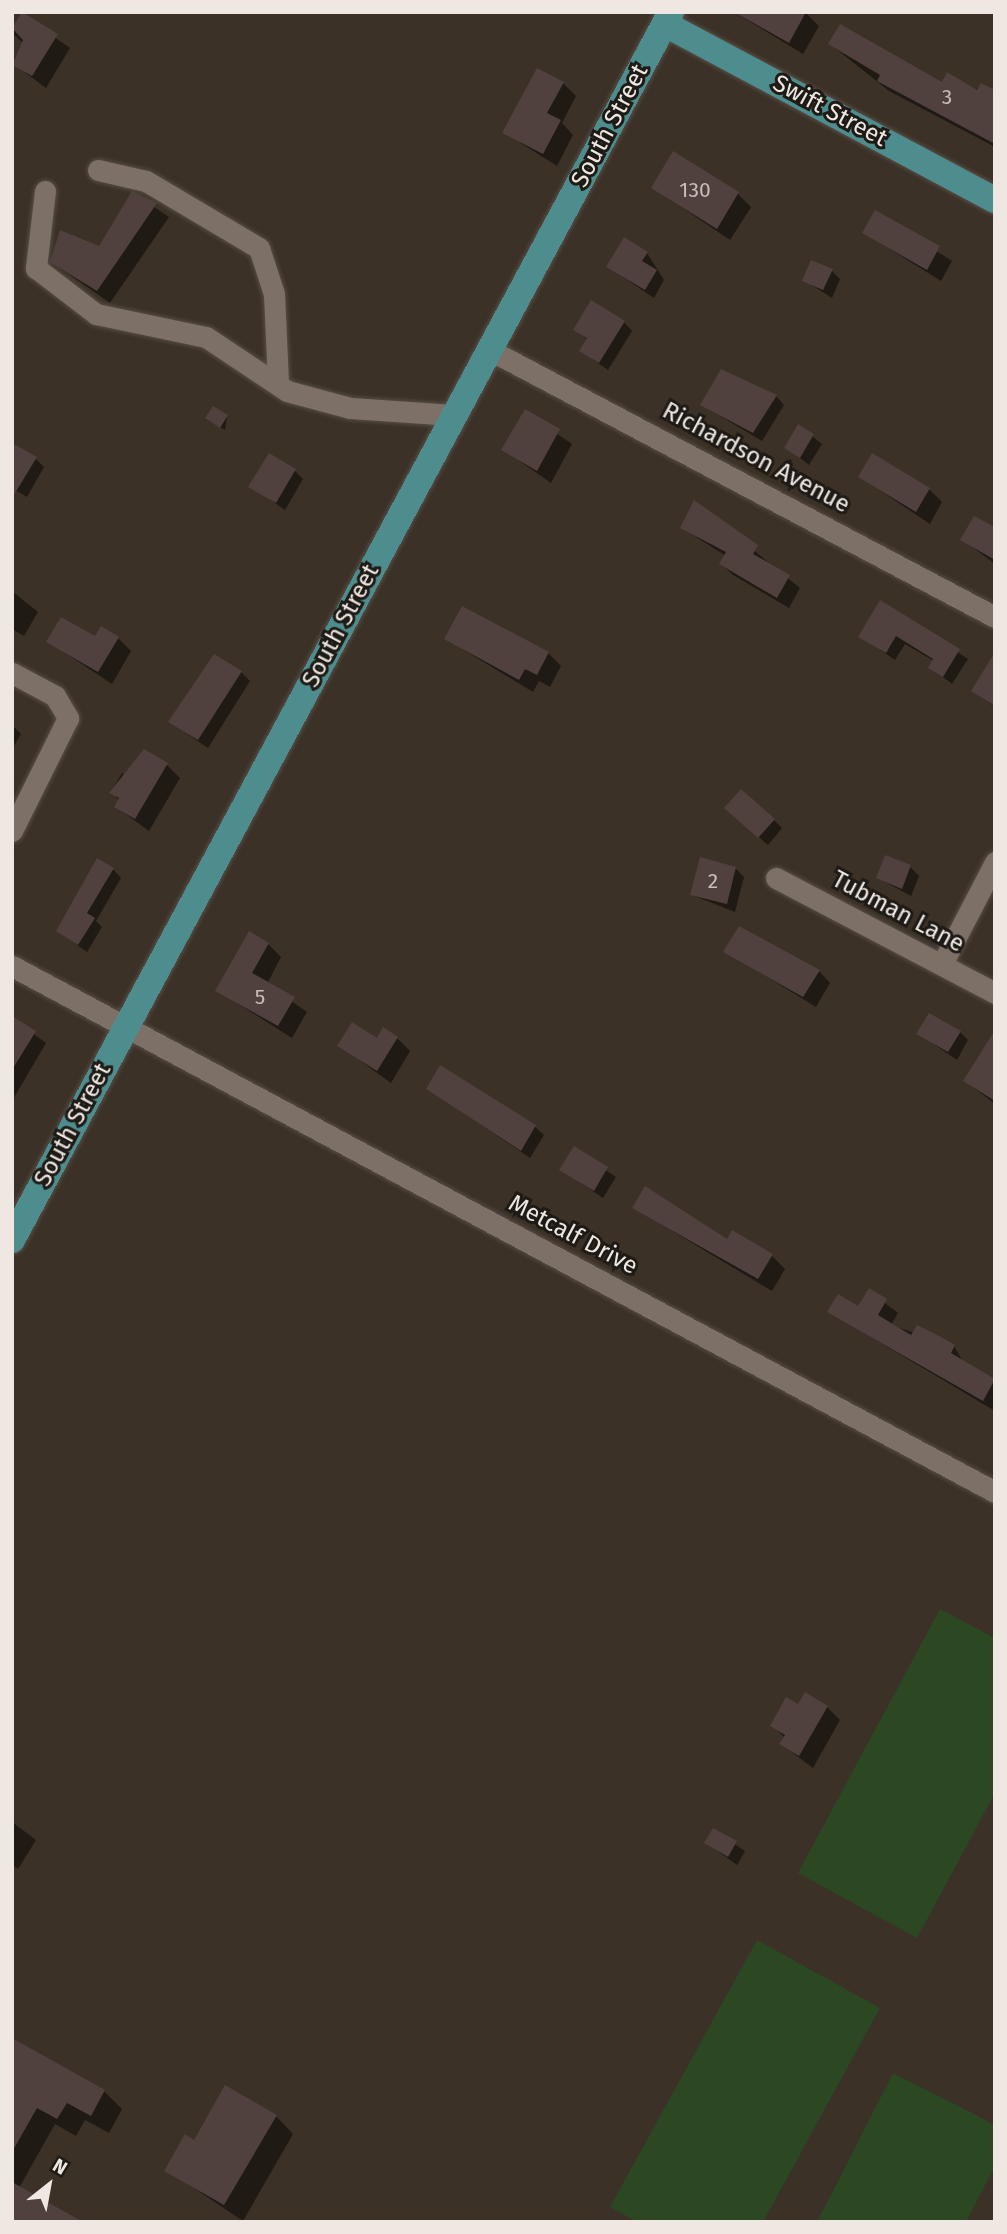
<!DOCTYPE html>
<style>
body{margin:0}
#map{position:relative;width:1007px;height:2234px;overflow:hidden;background:#3b3127;font-family:"Fira Sans",sans-serif}
div>[style]{position:absolute}
.green>*{inset:0;background:#2b4822}
.shadow>*{inset:0;background:#0007}
.building>*{inset:0;background:#50413f}
.roads{filter:drop-shadow(0 0 2px #574e47) drop-shadow(0 0 2px #574e47)}
.minor>*{height:21px;margin:-10.5px;padding:0 10.5px;transform-origin:10.5px;border-radius:10.5px;background:#7d7167}
.major>*{height:26px;margin:-13px;padding:0 13px;transform-origin:13px;border-radius:13px;background:#4e8d8d}
span{translate:-50% -50%;white-space:nowrap;text-align:center;line-height:1.15;-webkit-text-stroke:6px #1e1a15;paint-order:stroke}
.number-label{font-size:21px;color:#c7beb9}
.number-label span{-webkit-text-stroke-width:0}
.street-label{font-size:24px;color:#efe8e2}
.frame{position:absolute;inset:0;border:14px solid #efe8e2;pointer-events:none}
.north{position:absolute;left:14px;top:2150px;width:70px;height:70px;-webkit-text-stroke:5px #1e1a15;paint-order:stroke;rotate:31deg;font-size:19px;font-weight:700;line-height:28px;text-align:center;color:#efe8e2}
.north::after{content:'';display:block;margin:auto;width:24px;height:32px;background:#efe8e2;clip-path:polygon(50% 0,100% 100%,50% 72%,0 100%)}
</style>
<div id="map">
<div class="green">
<i style="clip-path:polygon(940px 1609px,995px 1638px,995px 1793px,917px 1938px,798px 1873px)"></i>
<i style="clip-path:polygon(757px 1940px,880px 2008px,763px 2222px,637px 2222px,610px 2207px)"></i>
<i style="clip-path:polygon(893px 2073px,995px 2125px,995px 2166px,966px 2222px,817px 2222px)"></i>
</div>
<div class="shadow">
<i style="clip-path:polygon(734px 12px,805px 12px,819px 26px,803px 54px)"></i>
<i style="clip-path:polygon(22px 15px,70px 48px,46px 88px,12px 63px,23px 43px,12px 33px)"></i>
<i style="clip-path:polygon(830px 44px,942px 84px,995px 92px,995px 147px,889px 91px)"></i>
<i style="clip-path:polygon(563px 83px,576px 96px,562px 123px,573px 135px,557px 166px,505px 133px)"></i>
<i style="clip-path:polygon(653px 188px,738px 194px,751px 207px,730px 240px)"></i>
<i style="clip-path:polygon(133px 193px,169px 217px,110px 303px,52px 262px,100px 248px)"></i>
<i style="clip-path:polygon(875px 212px,952px 261px,941px 281px,864px 233px)"></i>
<i style="clip-path:polygon(647px 253px,664px 280px,654px 298px,608px 267px)"></i>
<i style="clip-path:polygon(832px 271px,840px 279px,832px 298px,804px 280px)"></i>
<i style="clip-path:polygon(624px 322px,632px 331px,608px 370px,581px 351px,588px 340px,575px 329px)"></i>
<i style="clip-path:polygon(776px 396px,784px 405px,762px 441px,702px 405px)"></i>
<i style="clip-path:polygon(525px 412px,572px 444px,551px 483px,504px 450px)"></i>
<i style="clip-path:polygon(227px 417px,225px 430px,211px 422px)"></i>
<i style="clip-path:polygon(799px 426px,822px 444px,809px 465px,786px 447px)"></i>
<i style="clip-path:polygon(36px 459px,44px 467px,27px 497px,12px 488px)"></i>
<i style="clip-path:polygon(295px 471px,303px 479px,285px 510px,251px 486px)"></i>
<i style="clip-path:polygon(860px 477px,929px 489px,942px 502px,930px 524px)"></i>
<i style="clip-path:polygon(695px 503px,800px 588px,789px 608px,733px 575px,721px 564px,726px 556px,682px 528px)"></i>
<i style="clip-path:polygon(995px 529px,995px 564px,963px 540px)"></i>
<i style="clip-path:polygon(12px 591px,38px 612px,24px 636px,12px 629px)"></i>
<i style="clip-path:polygon(881px 602px,968px 659px,952px 684px,930px 667px,934px 661px,905px 644px,895px 660px,860px 636px)"></i>
<i style="clip-path:polygon(118px 638px,131px 651px,112px 684px,49px 642px)"></i>
<i style="clip-path:polygon(446px 639px,548px 653px,561px 666px,550px 687px,539px 681px,533px 692px)"></i>
<i style="clip-path:polygon(995px 668px,995px 707px,973px 691px)"></i>
<i style="clip-path:polygon(241px 672px,250px 681px,208px 748px,170px 722px)"></i>
<i style="clip-path:polygon(12px 725px,21px 734px,12px 749px)"></i>
<i style="clip-path:polygon(167px 765px,180px 778px,149px 831px,116px 807px,120px 801px,111px 792px,122px 773px,130px 778px)"></i>
<i style="clip-path:polygon(734px 816px,774px 820px,782px 828px,768px 845px)"></i>
<i style="clip-path:polygon(910px 867px,919px 876px,911px 896px,878px 878px)"></i>
<i style="clip-path:polygon(735px 868px,744px 877px,735px 912px,692px 895px)"></i>
<i style="clip-path:polygon(113px 869px,121px 878px,96px 921px,102px 927px,87px 952px,58px 931px)"></i>
<i style="clip-path:polygon(268px 944px,281px 957px,267px 984px,307px 1012px,292px 1038px,218px 991px)"></i>
<i style="clip-path:polygon(725px 951px,819px 971px,830px 983px,816px 1007px)"></i>
<i style="clip-path:polygon(12px 1018px,46px 1043px,12px 1101px)"></i>
<i style="clip-path:polygon(960px 1032px,968px 1040px,957px 1060px,919px 1034px)"></i>
<i style="clip-path:polygon(397px 1038px,410px 1051px,391px 1083px,340px 1046px)"></i>
<i style="clip-path:polygon(995px 1048px,995px 1104px,965px 1081px)"></i>
<i style="clip-path:polygon(428px 1089px,535px 1127px,544px 1135px,530px 1158px)"></i>
<i style="clip-path:polygon(574px 1149px,616px 1177px,603px 1198px,562px 1170px)"></i>
<i style="clip-path:polygon(634px 1208px,772px 1256px,785px 1269px,772px 1291px)"></i>
<i style="clip-path:polygon(869px 1291px,898px 1313px,891px 1325px,954px 1346px,964px 1363px,995px 1381px,995px 1411px,829px 1312px,859px 1309px)"></i>
<i style="clip-path:polygon(799px 1706px,827px 1707px,840px 1720px,813px 1768px,781px 1744px,785px 1738px,772px 1725px)"></i>
<i style="clip-path:polygon(12px 1822px,36px 1840px,18px 1869px,12px 1865px)"></i>
<i style="clip-path:polygon(713px 1830px,745px 1851px,737px 1865px,706px 1843px)"></i>
<i style="clip-path:polygon(12px 2040px,104px 2091px,122px 2109px,109px 2133px,85px 2120px,76px 2136px,55px 2124px,19px 2188px,12px 2222px)"></i>
<i style="clip-path:polygon(276px 2116px,293px 2134px,243px 2221px,167px 2170px)"></i>
</div>
<div class="building">
<i style="clip-path:polygon(22px 12px,58px 34px,32px 76px,12px 65px,23px 40px,12px 28px)"></i>
<i style="clip-path:polygon(734px 12px,806px 12px,789px 43px)"></i>
<i style="clip-path:polygon(840px 24px,942px 82px,947px 72px,977px 90px,981px 83px,995px 90px,995px 144px,877px 81px,880px 75px,828px 44px)"></i>
<i style="clip-path:polygon(537px 68px,564px 82px,547px 113px,561px 120px,543px 154px,502px 133px)"></i>
<i style="clip-path:polygon(673px 151px,739px 192px,717px 229px,651px 188px)"></i>
<i style="clip-path:polygon(132px 191px,157px 203px,97px 291px,50px 262px,60px 230px,99px 246px)"></i>
<i style="clip-path:polygon(875px 210px,940px 246px,927px 270px,862px 233px)"></i>
<i style="clip-path:polygon(624px 237px,648px 252px,642px 261px,657px 270px,645px 290px,606px 267px)"></i>
<i style="clip-path:polygon(811px 260px,833px 269px,823px 290px,802px 281px)"></i>
<i style="clip-path:polygon(591px 300px,625px 321px,599px 363px,579px 351px,587px 338px,573px 330px)"></i>
<i style="clip-path:polygon(721px 369px,777px 395px,753px 433px,700px 405px)"></i>
<i style="clip-path:polygon(213px 406px,228px 415px,220px 428px,205px 418px)"></i>
<i style="clip-path:polygon(525px 409px,560px 429px,537px 471px,501px 450px)"></i>
<i style="clip-path:polygon(798px 424px,814px 434px,800px 458px,784px 448px)"></i>
<i style="clip-path:polygon(12px 443px,37px 457px,12px 498px)"></i>
<i style="clip-path:polygon(269px 453px,296px 469px,276px 503px,248px 487px)"></i>
<i style="clip-path:polygon(872px 453px,930px 488px,916px 512px,858px 477px)"></i>
<i style="clip-path:polygon(694px 500px,758px 545px,753px 554px,790px 575px,777px 598px,719px 564px,726px 552px,680px 528px)"></i>
<i style="clip-path:polygon(974px 516px,995px 527px,995px 560px,960px 540px)"></i>
<i style="clip-path:polygon(880px 600px,960px 649px,943px 677px,928px 668px,933px 659px,896px 636px,886px 653px,858px 637px)"></i>
<i style="clip-path:polygon(462px 606px,549px 652px,537px 675px,525px 669px,519px 680px,444px 639px)"></i>
<i style="clip-path:polygon(61px 617px,95px 636px,101px 626px,119px 637px,98px 672px,46px 642px)"></i>
<i style="clip-path:polygon(995px 652px,995px 706px,971px 691px)"></i>
<i style="clip-path:polygon(214px 654px,242px 671px,198px 740px,168px 722px)"></i>
<i style="clip-path:polygon(144px 749px,168px 763px,135px 819px,114px 807px,119px 798px,109px 793px)"></i>
<i style="clip-path:polygon(741px 789px,775px 819px,758px 838px,724px 808px)"></i>
<i style="clip-path:polygon(885px 855px,911px 865px,902px 889px,876px 878px)"></i>
<i style="clip-path:polygon(700px 857px,736px 867px,727px 904px,690px 895px)"></i>
<i style="clip-path:polygon(97px 858px,114px 868px,87px 913px,95px 918px,78px 945px,56px 931px)"></i>
<i style="clip-path:polygon(739px 926px,820px 970px,803px 997px,723px 952px)"></i>
<i style="clip-path:polygon(249px 931px,269px 943px,252px 973px,295px 997px,278px 1026px,215px 991px)"></i>
<i style="clip-path:polygon(929px 1013px,961px 1031px,948px 1052px,916px 1034px)"></i>
<i style="clip-path:polygon(12px 1016px,36px 1031px,12px 1070px)"></i>
<i style="clip-path:polygon(352px 1022px,377px 1038px,383px 1027px,398px 1037px,377px 1071px,337px 1046px)"></i>
<i style="clip-path:polygon(995px 1030px,995px 1101px,963px 1081px)"></i>
<i style="clip-path:polygon(440px 1065px,536px 1125px,521px 1151px,426px 1089px)"></i>
<i style="clip-path:polygon(574px 1146px,608px 1167px,594px 1191px,559px 1170px)"></i>
<i style="clip-path:polygon(645px 1186px,727px 1239px,732px 1230px,773px 1254px,758px 1279px,632px 1208px)"></i>
<i style="clip-path:polygon(869px 1288px,887px 1299px,878px 1315px,911px 1335px,917px 1325px,941px 1337px,955px 1345px,951px 1353px,995px 1379px,983px 1401px,827px 1312px,838px 1294px,858px 1306px)"></i>
<i style="clip-path:polygon(805px 1692px,828px 1706px,799px 1756px,779px 1744px,785px 1735px,770px 1726px,786px 1697px,798px 1704px)"></i>
<i style="clip-path:polygon(713px 1828px,737px 1841px,728px 1857px,704px 1843px)"></i>
<i style="clip-path:polygon(12px 2038px,105px 2090px,91px 2116px,67px 2103px,57px 2119px,37px 2108px,12px 2152px)"></i>
<i style="clip-path:polygon(225px 2085px,277px 2115px,224px 2205px,164px 2171px,185px 2134px,194px 2140px)"></i>
<i style="clip-path:polygon(12px 2182px,83px 2222px,12px 2222px)"></i>
</div>
<div class="roads">
<div class="minor">
<i style="left:98px;top:170px;width:49px;rotate:12.9deg"></i>
<i style="left:146px;top:181px;width:131px;rotate:30.7deg"></i>
<i style="left:259px;top:248px;width:48px;rotate:71.9deg"></i>
<i style="left:274px;top:294px;width:89px;rotate:87.4deg"></i>
<i style="left:45px;top:191px;width:78px;rotate:96.7deg"></i>
<i style="left:36px;top:268px;width:76px;rotate:37.5deg"></i>
<i style="left:96px;top:314px;width:112px;rotate:11.8deg"></i>
<i style="left:206px;top:337px;width:97px;rotate:33.7deg"></i>
<i style="left:287px;top:391px;width:65px;rotate:15.1deg"></i>
<i style="left:350px;top:408px;width:104px;rotate:3.9deg"></i>
<i style="left:490px;top:350px;width:571px;rotate:27.87deg"></i>
<i style="left:12px;top:673px;width:49px;rotate:28.1deg"></i>
<i style="left:55px;top:696px;width:26px;rotate:59deg"></i>
<i style="left:68px;top:718px;width:126px;rotate:116.4deg"></i>
<i style="left:776px;top:878px;width:247px;rotate:27.7deg"></i>
<i style="left:942px;top:964px;width:115px;rotate:-62.5deg"></i>
<i style="left:12px;top:966px;width:1115px;rotate:28.15deg"></i>
</div>
<div class="major">
<i style="left:665px;top:24px;width:374px;rotate:28.1deg"></i>
<i style="left:12px;top:1240px;width:1394px;rotate:-61.78deg"></i>
</div>
</div>
<div class="number-label">
<span style="left:947px;top:97px">3</span>
<span style="left:695px;top:190px">130</span>
<span style="left:713px;top:881px">2</span>
<span style="left:260px;top:997px">5</span>
</div>
<div class="street-label">
<span style="left:830px;top:111px;rotate:28deg">Swift Street</span>
<span style="left:610px;top:126px;rotate:-62deg">South Street</span>
<span style="left:756px;top:458px;rotate:28deg">Richardson Avenue</span>
<span style="left:341px;top:626px;rotate:-62deg">South Street</span>
<span style="left:898px;top:912px;rotate:28deg">Tubman Lane</span>
<span style="left:73px;top:1125px;rotate:-62deg">South Street</span>
<span style="left:573px;top:1235px;rotate:28deg">Metcalf Drive</span>
</div>
<div class="frame"></div>
<div class="north">N</div>
</div>
